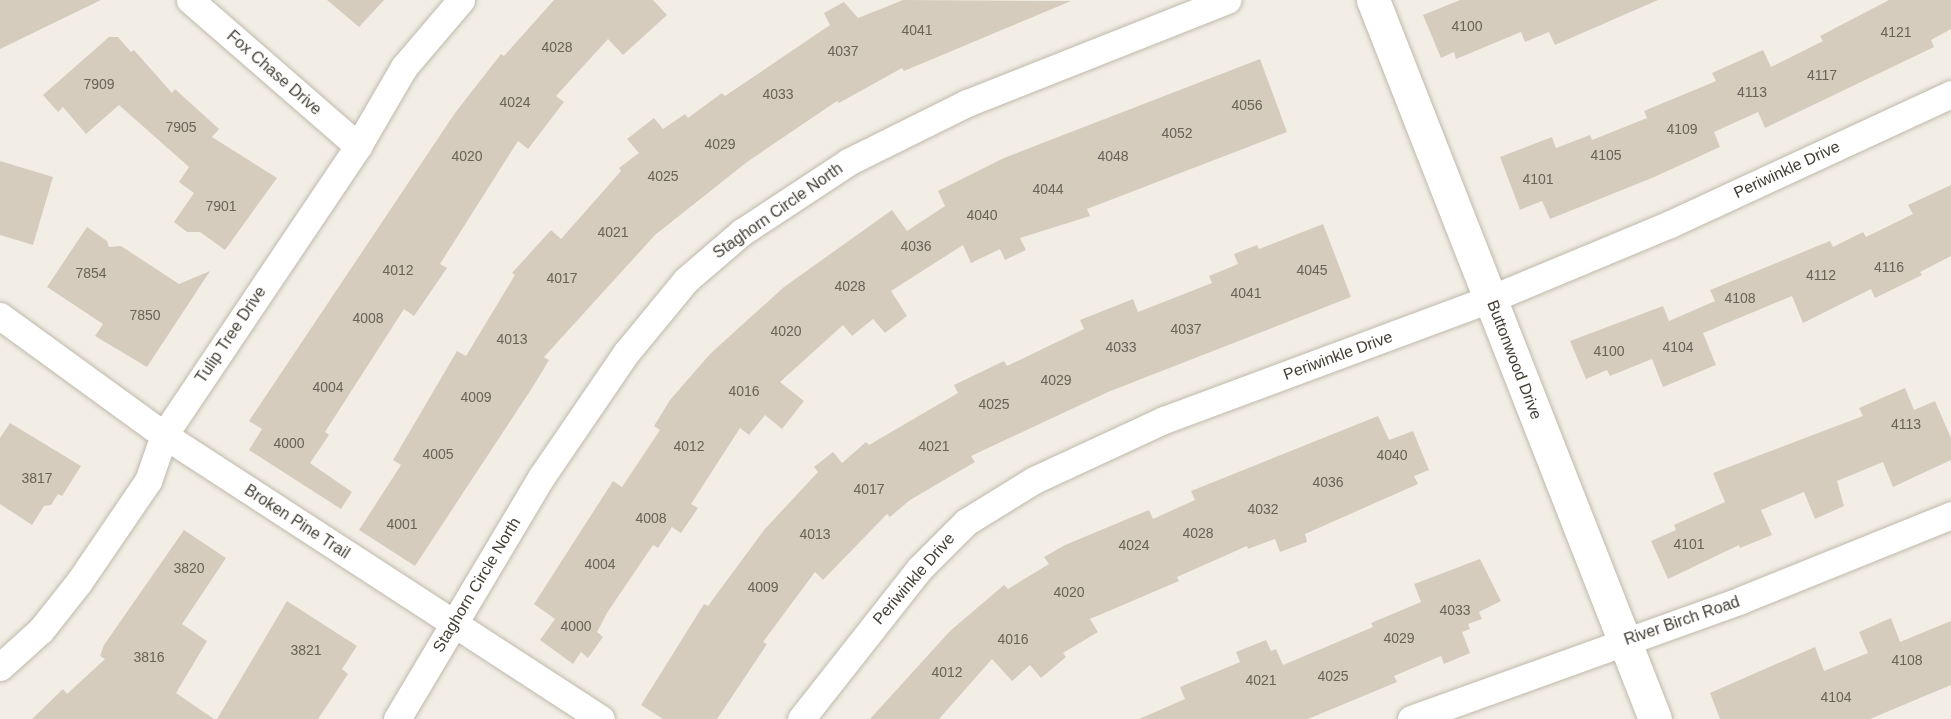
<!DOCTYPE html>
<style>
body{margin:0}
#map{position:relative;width:1951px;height:719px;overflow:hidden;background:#f2eee5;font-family:Arial,sans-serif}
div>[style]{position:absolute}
.building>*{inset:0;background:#d6ccbe}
.roads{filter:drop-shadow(0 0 2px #c0b8ab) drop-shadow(0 0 2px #c0b8ab)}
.minor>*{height:27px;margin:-13.5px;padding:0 13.5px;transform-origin:13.5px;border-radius:13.5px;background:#fff}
.tertiary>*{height:33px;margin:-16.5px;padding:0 16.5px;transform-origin:16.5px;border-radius:16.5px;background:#fff}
span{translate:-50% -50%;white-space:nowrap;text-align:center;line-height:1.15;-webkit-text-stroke:4.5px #fff;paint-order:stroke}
.number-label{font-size:14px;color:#686257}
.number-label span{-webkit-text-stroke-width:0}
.street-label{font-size:16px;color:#443e35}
</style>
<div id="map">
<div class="building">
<i style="clip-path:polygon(0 0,101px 0,0 49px)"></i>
<i style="clip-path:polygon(327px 0,384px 0,359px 27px)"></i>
<i style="clip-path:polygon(554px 0,653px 0,667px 15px,623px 55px,608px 39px,556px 96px,564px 102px,528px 149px,518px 141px,440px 264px,447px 268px,414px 316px,404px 309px,325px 432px,329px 435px,310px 463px,352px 492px,341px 509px,249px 450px,262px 429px,249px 421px,455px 113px,501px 54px,504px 56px)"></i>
<i style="clip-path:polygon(903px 0,1071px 1px,904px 71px,902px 68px,839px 103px,837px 101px,747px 162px,655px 235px,544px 357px,549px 360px,534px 385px,415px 566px,359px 530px,401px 465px,393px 460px,457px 351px,466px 356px,515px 275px,512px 273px,551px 230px,561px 239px,621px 171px,619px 168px,639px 153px,627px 139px,654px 118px,663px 129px,685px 114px,688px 118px,722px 93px,725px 96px,830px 25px,824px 13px,844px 2px,858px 18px)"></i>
<i style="clip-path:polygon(1460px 0,1658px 0,1555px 45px,1549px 32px,1525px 42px,1521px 32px,1456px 59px,1454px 52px,1441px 58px,1423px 15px)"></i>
<i style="clip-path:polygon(1889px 0,1951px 0,1951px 29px,1931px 40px,1934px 47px,1765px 128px,1758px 112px,1714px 132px,1720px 147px,1652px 178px,1550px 219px,1542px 201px,1520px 210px,1500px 157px,1552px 137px,1556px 148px,1590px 135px,1592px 140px,1647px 118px,1644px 111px,1716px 81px,1712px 73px,1763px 50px,1771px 67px,1823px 41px,1820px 36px)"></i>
<i style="clip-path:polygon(109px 37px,118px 37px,131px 52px,134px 50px,172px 93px,175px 89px,219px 129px,212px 137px,277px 178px,225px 250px,200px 232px,187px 232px,174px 222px,194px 193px,179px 182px,189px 167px,119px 105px,86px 134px,63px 107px,58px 112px,43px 95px)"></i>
<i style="clip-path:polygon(1260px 59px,1287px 132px,1087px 209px,1090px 216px,1020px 238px,1026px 250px,1005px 260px,1000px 249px,971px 263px,963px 245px,891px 291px,907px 316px,885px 333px,873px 319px,852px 336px,843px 325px,780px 382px,804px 401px,782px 429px,765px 415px,749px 435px,740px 428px,691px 504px,698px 508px,681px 533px,672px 527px,658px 548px,653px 545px,607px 613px,597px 632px,603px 637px,588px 658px,581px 652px,573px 664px,540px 640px,555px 619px,534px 604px,613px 481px,622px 487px,660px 430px,654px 426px,670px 400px,710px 354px,784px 287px,892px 210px,907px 231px,945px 206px,938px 191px,1004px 158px)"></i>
<i style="clip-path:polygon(0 161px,53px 177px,33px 245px,0 235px)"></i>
<i style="clip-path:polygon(1951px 185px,1951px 256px,1920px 272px,1922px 275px,1875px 298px,1871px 289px,1803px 323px,1792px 296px,1703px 333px,1716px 365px,1663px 387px,1652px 359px,1610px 376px,1607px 370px,1586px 379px,1570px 341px,1663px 306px,1669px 321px,1715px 301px,1710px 290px,1830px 241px,1833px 247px,1863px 232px,1866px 237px,1913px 214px,1908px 205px)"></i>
<i style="clip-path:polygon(1323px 224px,1351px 297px,1108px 392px,971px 456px,975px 462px,910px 500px,890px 517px,887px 514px,823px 580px,815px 572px,763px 642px,767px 644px,717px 719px,663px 719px,641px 705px,704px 604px,708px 606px,764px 530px,818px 472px,814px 467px,833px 452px,842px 463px,866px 442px,869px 445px,958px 393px,954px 385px,1004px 361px,1007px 366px,1084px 329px,1080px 320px,1085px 318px,1133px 299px,1138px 312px,1212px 283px,1209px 276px,1238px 264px,1234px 254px,1257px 245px,1259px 249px)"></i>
<i style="clip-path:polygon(87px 227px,107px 241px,109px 247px,121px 246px,179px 284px,210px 271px,147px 367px,95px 336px,103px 324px,47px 287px)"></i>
<i style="clip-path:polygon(1905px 388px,1914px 410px,1935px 401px,1951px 438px,1951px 460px,1893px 487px,1883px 462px,1837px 481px,1844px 506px,1815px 519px,1804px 492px,1761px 510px,1772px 535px,1740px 548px,1739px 545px,1668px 579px,1651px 541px,1676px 530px,1674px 525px,1725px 502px,1713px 473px,1863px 416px,1859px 408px)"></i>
<i style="clip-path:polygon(1378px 416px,1389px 440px,1413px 431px,1429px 470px,1414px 476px,1418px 484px,1305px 534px,1307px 542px,1280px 552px,1275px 539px,1248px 549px,1247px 546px,1177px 577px,1179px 581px,1090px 619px,1098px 632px,1063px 653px,1066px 657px,1041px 678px,1030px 665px,1012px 681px,992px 659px,939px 719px,870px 719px,950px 631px,1004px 585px,1008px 589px,1049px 564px,1044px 557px,1065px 545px,1149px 510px,1153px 519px,1195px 500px,1191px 491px)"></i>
<i style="clip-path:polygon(10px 423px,81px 466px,62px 496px,58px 494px,51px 505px,44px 506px,32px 525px,0 504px,0 438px)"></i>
<i style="clip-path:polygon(184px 530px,226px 558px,182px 624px,207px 641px,176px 693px,214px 719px,32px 719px,63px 689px,67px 694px,105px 659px,100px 656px,104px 645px)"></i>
<i style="clip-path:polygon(1480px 559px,1501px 601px,1479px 612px,1482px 619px,1468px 624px,1470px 629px,1462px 632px,1470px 653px,1444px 664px,1441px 656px,1394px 676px,1397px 682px,1308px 719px,1139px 719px,1185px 699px,1180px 687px,1240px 662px,1236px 652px,1266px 640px,1271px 651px,1276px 649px,1283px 665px,1373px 627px,1371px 623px,1421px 602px,1414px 584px)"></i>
<i style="clip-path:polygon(287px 601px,357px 646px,342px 669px,348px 674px,318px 719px,217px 719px)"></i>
<i style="clip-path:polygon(1891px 618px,1900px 642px,1951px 621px,1951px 685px,1870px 719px,1720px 719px,1710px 693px,1815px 647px,1824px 671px,1868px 653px,1859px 632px)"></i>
</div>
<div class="roads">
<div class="minor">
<i style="left:190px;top:0;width:223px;rotate:41deg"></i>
<i style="left:0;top:316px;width:203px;rotate:36deg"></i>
<i style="left:164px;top:435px;width:521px;rotate:33.02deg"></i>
<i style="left:0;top:667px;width:55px;rotate:-42.1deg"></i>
<i style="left:41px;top:630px;width:61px;rotate:-51.6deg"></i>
<i style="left:79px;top:582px;width:122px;rotate:-55.7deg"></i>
<i style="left:148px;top:481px;width:49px;rotate:-70.8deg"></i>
<i style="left:164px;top:435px;width:348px;rotate:-56.1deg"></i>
<i style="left:358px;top:146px;width:91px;rotate:-59.8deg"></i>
<i style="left:404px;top:67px;width:88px;rotate:-49.6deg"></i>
<i style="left:397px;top:719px;width:283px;rotate:-59.2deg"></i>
<i style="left:542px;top:476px;width:149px;rotate:-55.7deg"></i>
<i style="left:626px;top:353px;width:94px;rotate:-50.6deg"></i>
<i style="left:686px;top:280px;width:74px;rotate:-40.6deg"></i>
<i style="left:742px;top:232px;width:127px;rotate:-33.4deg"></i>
<i style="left:848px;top:162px;width:133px;rotate:-26.4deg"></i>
<i style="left:967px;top:103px;width:280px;rotate:-21.6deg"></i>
<i style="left:801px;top:719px;width:191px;rotate:-51.8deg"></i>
<i style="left:919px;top:569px;width:66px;rotate:-45deg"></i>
<i style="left:966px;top:522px;width:80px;rotate:-31.7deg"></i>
<i style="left:1034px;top:480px;width:143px;rotate:-24.8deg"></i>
<i style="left:1164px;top:420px;width:348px;rotate:-20.4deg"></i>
<i style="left:1490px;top:299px;width:195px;rotate:-22.6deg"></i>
<i style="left:1670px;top:224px;width:310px;rotate:-24.8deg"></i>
<i style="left:1411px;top:719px;width:351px;rotate:-19.8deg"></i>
<i style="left:1741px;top:600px;width:227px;rotate:-22deg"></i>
</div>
<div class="tertiary">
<i style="left:1373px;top:0;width:772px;rotate:68.58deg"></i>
</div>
</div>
<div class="number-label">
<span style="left:1467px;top:26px">4100</span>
<span style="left:917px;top:30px">4041</span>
<span style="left:1896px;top:32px">4121</span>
<span style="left:557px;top:47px">4028</span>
<span style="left:843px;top:51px">4037</span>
<span style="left:1822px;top:75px">4117</span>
<span style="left:99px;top:84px">7909</span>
<span style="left:1752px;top:92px">4113</span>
<span style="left:778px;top:94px">4033</span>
<span style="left:515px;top:102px">4024</span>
<span style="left:1247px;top:105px">4056</span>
<span style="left:181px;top:127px">7905</span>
<span style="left:1682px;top:129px">4109</span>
<span style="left:1177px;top:133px">4052</span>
<span style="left:720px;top:144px">4029</span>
<span style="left:1606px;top:155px">4105</span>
<span style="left:467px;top:156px">4020</span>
<span style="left:1113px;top:156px">4048</span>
<span style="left:663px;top:176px">4025</span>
<span style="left:1538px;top:179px">4101</span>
<span style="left:1048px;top:189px">4044</span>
<span style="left:221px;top:206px">7901</span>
<span style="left:982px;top:215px">4040</span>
<span style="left:613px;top:232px">4021</span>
<span style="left:916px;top:246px">4036</span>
<span style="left:1889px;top:267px">4116</span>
<span style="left:398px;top:270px">4012</span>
<span style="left:1312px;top:270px">4045</span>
<span style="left:91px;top:273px">7854</span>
<span style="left:1821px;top:275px">4112</span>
<span style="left:562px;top:278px">4017</span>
<span style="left:850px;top:286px">4028</span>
<span style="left:1246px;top:293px">4041</span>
<span style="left:1740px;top:298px">4108</span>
<span style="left:145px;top:315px">7850</span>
<span style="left:368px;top:318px">4008</span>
<span style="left:1186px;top:329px">4037</span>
<span style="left:786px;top:331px">4020</span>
<span style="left:512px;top:339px">4013</span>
<span style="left:1121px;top:347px">4033</span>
<span style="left:1678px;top:347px">4104</span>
<span style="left:1609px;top:351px">4100</span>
<span style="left:1056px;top:380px">4029</span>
<span style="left:328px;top:387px">4004</span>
<span style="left:744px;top:391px">4016</span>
<span style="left:476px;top:397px">4009</span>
<span style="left:994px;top:404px">4025</span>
<span style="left:1906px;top:424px">4113</span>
<span style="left:289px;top:443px">4000</span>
<span style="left:689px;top:446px">4012</span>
<span style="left:934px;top:446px">4021</span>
<span style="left:438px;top:454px">4005</span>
<span style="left:1392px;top:455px">4040</span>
<span style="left:37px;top:478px">3817</span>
<span style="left:1328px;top:482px">4036</span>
<span style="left:869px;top:489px">4017</span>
<span style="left:1263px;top:509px">4032</span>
<span style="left:651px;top:518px">4008</span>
<span style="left:402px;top:524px">4001</span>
<span style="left:1198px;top:533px">4028</span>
<span style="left:815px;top:534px">4013</span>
<span style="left:1689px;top:544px">4101</span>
<span style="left:1134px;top:545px">4024</span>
<span style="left:600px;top:564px">4004</span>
<span style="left:189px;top:568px">3820</span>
<span style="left:763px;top:587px">4009</span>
<span style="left:1069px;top:592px">4020</span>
<span style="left:1455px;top:610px">4033</span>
<span style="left:576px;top:626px">4000</span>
<span style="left:1399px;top:638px">4029</span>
<span style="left:1013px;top:639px">4016</span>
<span style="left:306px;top:650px">3821</span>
<span style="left:149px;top:657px">3816</span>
<span style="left:1907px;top:660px">4108</span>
<span style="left:947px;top:672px">4012</span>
<span style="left:1333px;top:676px">4025</span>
<span style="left:1261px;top:680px">4021</span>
<span style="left:1836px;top:697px">4104</span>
</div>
<div class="street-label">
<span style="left:274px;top:73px;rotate:41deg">Fox Chase Drive</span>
<span style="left:1787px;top:170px;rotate:-25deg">Periwinkle Drive</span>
<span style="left:778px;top:211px;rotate:-35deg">Staghorn Circle North</span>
<span style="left:231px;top:335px;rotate:-56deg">Tulip Tree Drive</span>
<span style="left:1338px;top:356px;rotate:-20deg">Periwinkle Drive</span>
<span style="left:1514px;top:360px;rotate:69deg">Buttonwood Drive</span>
<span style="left:297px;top:522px;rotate:33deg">Broken Pine Trail</span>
<span style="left:914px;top:579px;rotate:-49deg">Periwinkle Drive</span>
<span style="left:477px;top:585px;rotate:-59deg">Staghorn Circle North</span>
<span style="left:1682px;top:621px;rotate:-19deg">River Birch Road</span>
</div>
</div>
